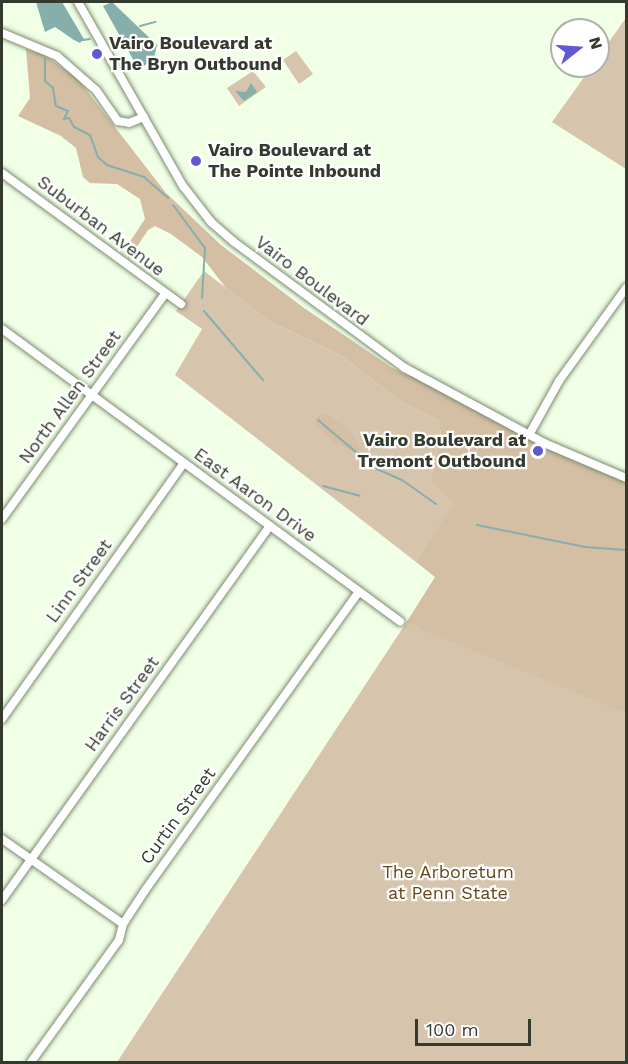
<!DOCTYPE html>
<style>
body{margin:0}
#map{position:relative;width:628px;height:1064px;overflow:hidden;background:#f0ffe6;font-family:"Work Sans",sans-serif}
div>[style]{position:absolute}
.green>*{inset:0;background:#d7c4ad}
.forest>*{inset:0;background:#d4bea4}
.water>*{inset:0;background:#86afac}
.stream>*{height:2px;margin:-1px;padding:0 1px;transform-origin:1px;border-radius:1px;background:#86afac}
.roads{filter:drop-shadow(0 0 2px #7c8c70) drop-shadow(0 0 2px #7c8c70)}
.minor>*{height:8px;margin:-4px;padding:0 4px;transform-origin:4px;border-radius:4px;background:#fff}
.dots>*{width:16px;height:16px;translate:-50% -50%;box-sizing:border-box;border:3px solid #fff;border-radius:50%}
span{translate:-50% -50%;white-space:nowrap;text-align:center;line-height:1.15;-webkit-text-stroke:4.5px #fff;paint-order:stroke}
.poi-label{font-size:18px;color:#343a2e;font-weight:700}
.left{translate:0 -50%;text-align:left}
.right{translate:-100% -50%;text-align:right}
.street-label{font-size:18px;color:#343a2e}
.park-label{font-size:18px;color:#67471a}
.frame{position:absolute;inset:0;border:3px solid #343a2e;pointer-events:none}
.north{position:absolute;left:550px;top:18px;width:60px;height:60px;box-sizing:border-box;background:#fff;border:2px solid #aeb0ab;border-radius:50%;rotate:73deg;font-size:16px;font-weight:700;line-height:24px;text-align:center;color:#343a2e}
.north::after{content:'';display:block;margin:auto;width:21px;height:27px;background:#605ad2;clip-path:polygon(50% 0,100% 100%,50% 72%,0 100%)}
.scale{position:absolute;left:415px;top:1019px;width:116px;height:27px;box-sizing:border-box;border:3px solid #343a2e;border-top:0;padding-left:8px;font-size:18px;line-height:21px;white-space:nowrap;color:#343a2e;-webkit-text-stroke:4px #fff;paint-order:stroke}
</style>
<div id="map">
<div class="green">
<i style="clip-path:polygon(626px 18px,626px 169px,552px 122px,592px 66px,598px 66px,598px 57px)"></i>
<i style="clip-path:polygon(296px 51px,313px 74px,299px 84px,283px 60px)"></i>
<i style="clip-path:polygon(253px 71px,266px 87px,239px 106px,227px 88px)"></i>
<i style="clip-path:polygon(204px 271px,269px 321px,340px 355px,399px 400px,438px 420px,441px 433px,430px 481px,455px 503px,416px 562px,175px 375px,202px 329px,176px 311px)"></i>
<i style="clip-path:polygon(406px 623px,626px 707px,626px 1062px,117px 1062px)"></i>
</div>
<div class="forest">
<i style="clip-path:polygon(26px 49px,44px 55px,77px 78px,166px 193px,221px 245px,304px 308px,391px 367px,409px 376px,412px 370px,524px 432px,626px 477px,626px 713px,406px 623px,435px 577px,416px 562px,454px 503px,430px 481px,441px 433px,438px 420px,399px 400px,340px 355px,269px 321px,226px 288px,202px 257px,171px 234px,155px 226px,148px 230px,128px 260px,127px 246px,145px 219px,140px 199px,117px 184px,90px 183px,83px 177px,76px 148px,61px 136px,18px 116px,30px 98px)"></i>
<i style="clip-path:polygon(323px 412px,351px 431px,360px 449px,356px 453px,335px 443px,317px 426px,314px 421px)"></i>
</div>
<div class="water">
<i style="clip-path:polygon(36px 2px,62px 2px,84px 39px,80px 43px,74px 40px,55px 27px,45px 32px)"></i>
<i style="clip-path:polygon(112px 2px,157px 45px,154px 58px,139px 70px,103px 6px)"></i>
<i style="clip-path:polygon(251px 83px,257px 92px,244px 101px,235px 91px,246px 92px)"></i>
</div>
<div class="stream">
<i style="left:140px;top:26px;width:16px;rotate:-15deg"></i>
<i style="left:83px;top:40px;width:7px;rotate:-8deg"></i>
<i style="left:45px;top:59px;width:22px;rotate:90deg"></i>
<i style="left:45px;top:81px;width:11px;rotate:41deg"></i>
<i style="left:53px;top:88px;width:18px;rotate:81deg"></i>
<i style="left:56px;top:106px;width:13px;rotate:23deg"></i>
<i style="left:68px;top:111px;width:9px;rotate:117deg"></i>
<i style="left:64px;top:119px;width:5px;rotate:-11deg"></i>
<i style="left:69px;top:118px;width:10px;rotate:61deg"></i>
<i style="left:74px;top:127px;width:18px;rotate:27deg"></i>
<i style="left:90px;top:135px;width:23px;rotate:70deg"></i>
<i style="left:98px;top:157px;width:12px;rotate:42deg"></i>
<i style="left:107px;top:165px;width:39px;rotate:18deg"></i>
<i style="left:144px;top:177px;width:32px;rotate:41deg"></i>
<i style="left:173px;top:205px;width:54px;rotate:53.3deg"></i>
<i style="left:205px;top:248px;width:50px;rotate:93.4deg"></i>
<i style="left:204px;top:311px;width:91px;rotate:49.5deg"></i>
<i style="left:318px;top:420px;width:51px;rotate:40.2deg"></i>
<i style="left:357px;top:453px;width:20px;rotate:24deg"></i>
<i style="left:375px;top:461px;width:8px;rotate:76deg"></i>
<i style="left:377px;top:469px;width:27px;rotate:24deg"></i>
<i style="left:402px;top:480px;width:42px;rotate:35.2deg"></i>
<i style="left:323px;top:486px;width:38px;rotate:15deg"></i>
<i style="left:477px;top:525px;width:110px;rotate:11.5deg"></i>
<i style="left:585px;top:547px;width:41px;rotate:4.2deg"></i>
</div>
<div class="roads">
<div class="minor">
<i style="left:78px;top:2px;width:212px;rotate:60.3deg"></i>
<i style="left:183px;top:186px;width:46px;rotate:52.1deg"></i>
<i style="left:211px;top:222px;width:30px;rotate:41deg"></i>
<i style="left:234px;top:242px;width:212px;rotate:36.4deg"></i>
<i style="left:405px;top:368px;width:158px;rotate:28.3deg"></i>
<i style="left:544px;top:443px;width:89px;rotate:23.1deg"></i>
<i style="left:2px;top:33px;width:60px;rotate:22.7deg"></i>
<i style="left:57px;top:56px;width:52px;rotate:41.1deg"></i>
<i style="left:96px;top:90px;width:38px;rotate:55deg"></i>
<i style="left:118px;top:121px;width:11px;rotate:10deg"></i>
<i style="left:129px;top:123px;width:16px;rotate:-22deg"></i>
<i style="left:2px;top:173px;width:222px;rotate:36.2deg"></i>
<i style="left:2px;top:329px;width:494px;rotate:36.3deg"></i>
<i style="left:529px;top:435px;width:62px;rotate:-60.9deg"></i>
<i style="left:559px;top:381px;width:115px;rotate:-54.2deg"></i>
<i style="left:2px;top:519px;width:278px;rotate:-54.1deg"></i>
<i style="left:2px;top:719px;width:314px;rotate:-54.6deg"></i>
<i style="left:2px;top:839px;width:148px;rotate:35.1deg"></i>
<i style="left:2px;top:900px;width:460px;rotate:-54.4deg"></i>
<i style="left:31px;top:1062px;width:150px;rotate:-54.2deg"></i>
<i style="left:119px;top:940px;width:16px;rotate:-76deg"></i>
<i style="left:123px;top:924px;width:42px;rotate:-56.7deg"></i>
<i style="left:146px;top:889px;width:365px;rotate:-54.4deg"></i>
</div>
</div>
<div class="dots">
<i style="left:97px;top:54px;background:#605ad2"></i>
<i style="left:196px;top:161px;background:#605ad2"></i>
<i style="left:538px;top:451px;background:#605ad2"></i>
</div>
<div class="poi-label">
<span class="left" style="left:109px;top:54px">Vairo Boulevard at<br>The Bryn Outbound</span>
<span class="left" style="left:208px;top:161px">Vairo Boulevard at<br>The Pointe Inbound</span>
<span class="right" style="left:526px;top:451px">Vairo Boulevard at<br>Tremont Outbound</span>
</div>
<div class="street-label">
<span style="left:101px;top:226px;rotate:37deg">Suburban Avenue</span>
<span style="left:312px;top:281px;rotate:37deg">Vairo Boulevard</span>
<span style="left:70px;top:397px;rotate:-54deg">North Allen Street</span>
<span style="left:255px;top:495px;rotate:36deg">East Aaron Drive</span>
<span style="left:79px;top:581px;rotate:-54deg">Linn Street</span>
<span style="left:122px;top:704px;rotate:-54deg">Harris Street</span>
<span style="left:178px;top:816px;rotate:-54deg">Curtin Street</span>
</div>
<div class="park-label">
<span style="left:448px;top:883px">The Arboretum<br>at Penn State</span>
</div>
<div class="frame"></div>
<div class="north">N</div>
<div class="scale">100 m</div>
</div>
